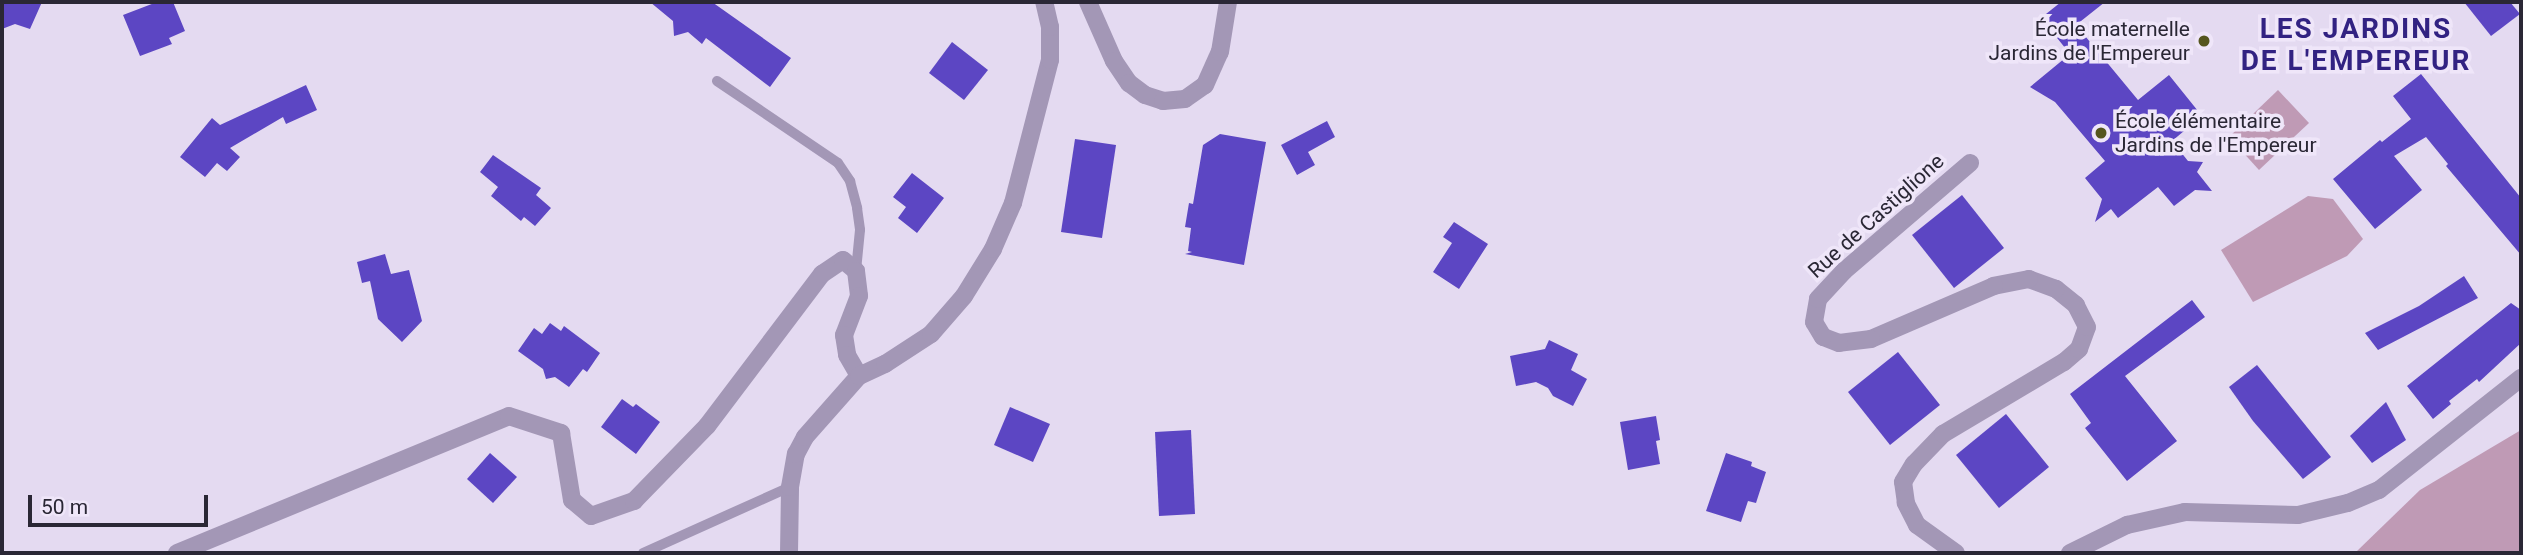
<!DOCTYPE html>
<meta charset="utf-8">
<style>
body{margin:0}
#map{position:relative;width:2523px;height:555px;overflow:hidden;background:#e4daf1;font-family:Roboto,sans-serif}
div>[style]{position:absolute}
.green>*{inset:0;background:#bf9ab5}
.building>*{inset:0;background:#5c46c3}
.lane>*{height:10px;margin:-5px;padding:0 5px;transform-origin:5px;border-radius:5px;background:#a397b6}
.street>*{height:18px;margin:-9px;padding:0 9px;transform-origin:9px;border-radius:9px;background:#a397b6}
.dots>*{width:19px;height:19px;translate:-50% -50%;box-sizing:border-box;border:4px solid #efe6f9;border-radius:50%}
span{translate:-50% -50%;white-space:nowrap;text-align:center;line-height:1.15;-webkit-text-stroke:7px #efe6f9;paint-order:stroke}
.poi-label{font-size:21px;color:#2a2735}
.right{translate:-100% -50%;text-align:right}
.left{translate:0 -50%;text-align:left}
.street-label{font-size:21px;color:#2a2735}
.district-label{font-size:28px;color:#322282;font-weight:700;letter-spacing:2px}
.frame{position:absolute;inset:0;border:4px solid #2a2735;pointer-events:none}
.scale{position:absolute;left:28px;top:495px;width:180px;height:32px;box-sizing:border-box;border:4px solid #2a2735;border-top:0;padding-left:9px;font-size:21px;line-height:24px;white-space:nowrap;color:#2a2735;-webkit-text-stroke:5px #efe6f9;paint-order:stroke}
</style>
<div id="map">
<div class="green">
<i style="clip-path:polygon(2278px 90px,2309px 123px,2259px 170px,2229px 137px)"></i>
<i style="clip-path:polygon(2308px 196px,2333px 199px,2363px 239px,2347px 256px,2253px 302px,2221px 250px)"></i>
<i style="clip-path:polygon(2521px 430px,2521px 553px,2358px 553px,2357px 551px,2420px 490px)"></i>
</div>
<div class="building">
<i style="clip-path:polygon(2px 2px,42px 2px,30px 29px,15px 24px,2px 29px)"></i>
<i style="clip-path:polygon(157px 2px,173px 2px,185px 31px,169px 38px,172px 44px,140px 56px,123px 15px)"></i>
<i style="clip-path:polygon(650px 2px,712px 2px,791px 58px,770px 87px,706px 38px,702px 44px,688px 32px,674px 36px,673px 21px)"></i>
<i style="clip-path:polygon(2061px 2px,2105px 2px,2076px 25px,2138px 100px,2169px 75px,2202px 116px,2172px 141px,2188px 161px,2203px 162px,2197px 172px,2212px 191px,2195px 190px,2174px 206px,2158px 187px,2118px 218px,2111px 209px,2095px 222px,2102px 199px,2085px 178px,2105px 161px,2055px 102px,2030px 87px,2070px 54px,2041px 18px)"></i>
<i style="clip-path:polygon(2464px 2px,2510px 2px,2520px 14px,2491px 36px)"></i>
<i style="clip-path:polygon(952px 42px,988px 70px,964px 100px,929px 73px)"></i>
<i style="clip-path:polygon(2421px 74px,2521px 198px,2521px 255px,2446px 166px,2448px 164px,2426px 137px,2394px 156px,2422px 190px,2375px 229px,2333px 179px,2380px 140px,2382px 142px,2411px 119px,2393px 96px)"></i>
<i style="clip-path:polygon(306px 85px,317px 110px,286px 124px,283px 117px,230px 148px,240px 157px,227px 171px,217px 163px,205px 177px,180px 157px,212px 118px,220px 125px)"></i>
<i style="clip-path:polygon(1327px 121px,1335px 137px,1308px 152px,1315px 165px,1297px 175px,1281px 145px)"></i>
<i style="clip-path:polygon(1220px 134px,1266px 142px,1244px 265px,1185px 254px,1192px 252px,1188px 251px,1191px 228px,1185px 227px,1189px 203px,1193px 204px,1203px 145px)"></i>
<i style="clip-path:polygon(1075px 139px,1116px 145px,1102px 238px,1061px 232px)"></i>
<i style="clip-path:polygon(493px 155px,541px 188px,536px 195px,551px 208px,535px 226px,524px 217px,521px 221px,491px 196px,498px 187px,480px 172px)"></i>
<i style="clip-path:polygon(912px 173px,944px 198px,917px 233px,898px 218px,906px 207px,893px 197px)"></i>
<i style="clip-path:polygon(1962px 195px,2004px 248px,1954px 288px,1912px 235px)"></i>
<i style="clip-path:polygon(1454px 222px,1488px 244px,1459px 289px,1433px 272px,1452px 243px,1443px 237px)"></i>
<i style="clip-path:polygon(385px 254px,391px 274px,409px 270px,422px 321px,402px 342px,378px 319px,370px 281px,362px 283px,357px 262px)"></i>
<i style="clip-path:polygon(2464px 276px,2478px 298px,2378px 350px,2365px 333px,2419px 306px)"></i>
<i style="clip-path:polygon(2192px 300px,2205px 317px,2125px 376px,2177px 441px,2127px 481px,2085px 428px,2091px 423px,2070px 394px)"></i>
<i style="clip-path:polygon(2511px 303px,2521px 310px,2521px 343px,2479px 382px,2477px 379px,2449px 401px,2451px 404px,2433px 419px,2407px 386px)"></i>
<i style="clip-path:polygon(550px 323px,561px 331px,564px 326px,600px 353px,587px 372px,583px 369px,569px 387px,555px 377px,546px 379px,543px 369px,518px 351px,534px 328px,542px 334px)"></i>
<i style="clip-path:polygon(1549px 340px,1578px 354px,1571px 370px,1587px 379px,1573px 406px,1553px 396px,1548px 388px,1536px 382px,1516px 386px,1510px 356px,1545px 349px)"></i>
<i style="clip-path:polygon(1898px 352px,1940px 405px,1890px 445px,1848px 392px)"></i>
<i style="clip-path:polygon(2257px 365px,2331px 457px,2303px 479px,2253px 421px,2229px 387px)"></i>
<i style="clip-path:polygon(622px 399px,633px 407px,636px 404px,660px 422px,636px 454px,601px 427px)"></i>
<i style="clip-path:polygon(2386px 402px,2406px 440px,2372px 463px,2350px 436px)"></i>
<i style="clip-path:polygon(1010px 407px,1050px 424px,1033px 462px,994px 445px)"></i>
<i style="clip-path:polygon(2006px 414px,2049px 467px,1999px 508px,1956px 455px)"></i>
<i style="clip-path:polygon(1656px 416px,1660px 440px,1656px 441px,1660px 464px,1628px 470px,1620px 422px)"></i>
<i style="clip-path:polygon(1191px 430px,1195px 514px,1159px 516px,1155px 432px)"></i>
<i style="clip-path:polygon(490px 453px,517px 477px,493px 503px,467px 479px)"></i>
<i style="clip-path:polygon(1726px 453px,1752px 462px,1751px 466px,1766px 472px,1756px 503px,1748px 501px,1741px 522px,1706px 511px)"></i>
</div>
<div class="lane">
<i style="left:717px;top:81px;width:146px;rotate:34.1deg"></i>
<i style="left:838px;top:163px;width:22px;rotate:56deg"></i>
<i style="left:850px;top:181px;width:28px;rotate:75deg"></i>
<i style="left:857px;top:208px;width:22px;rotate:82deg"></i>
<i style="left:860px;top:230px;width:41px;rotate:95.6deg"></i>
<i style="left:643px;top:553px;width:161px;rotate:-24.2deg"></i>
</div>
<div class="street">
<i style="left:1088px;top:2px;width:64px;rotate:66.2deg"></i>
<i style="left:1114px;top:61px;width:27px;rotate:56deg"></i>
<i style="left:1129px;top:83px;width:20px;rotate:37deg"></i>
<i style="left:1145px;top:95px;width:19px;rotate:18deg"></i>
<i style="left:1163px;top:101px;width:22px;rotate:-5deg"></i>
<i style="left:1185px;top:99px;width:24px;rotate:-35deg"></i>
<i style="left:1205px;top:85px;width:36px;rotate:-66deg"></i>
<i style="left:1220px;top:52px;width:51px;rotate:-80.9deg"></i>
<i style="left:177px;top:553px;width:359px;rotate:-22.4deg"></i>
<i style="left:509px;top:416px;width:55px;rotate:18.1deg"></i>
<i style="left:561px;top:433px;width:68px;rotate:80.7deg"></i>
<i style="left:572px;top:500px;width:25px;rotate:40deg"></i>
<i style="left:591px;top:516px;width:46px;rotate:-19.2deg"></i>
<i style="left:634px;top:501px;width:105px;rotate:-45.8deg"></i>
<i style="left:707px;top:426px;width:191px;rotate:-52.9deg"></i>
<i style="left:822px;top:274px;width:25px;rotate:-34deg"></i>
<i style="left:843px;top:260px;width:17px;rotate:40deg"></i>
<i style="left:856px;top:271px;width:25px;rotate:83deg"></i>
<i style="left:859px;top:296px;width:42px;rotate:111deg"></i>
<i style="left:844px;top:335px;width:20px;rotate:81deg"></i>
<i style="left:847px;top:355px;width:24px;rotate:60deg"></i>
<i style="left:789px;top:553px;width:66px;rotate:-89.1deg"></i>
<i style="left:790px;top:487px;width:34px;rotate:-80deg"></i>
<i style="left:796px;top:454px;width:19px;rotate:-62deg"></i>
<i style="left:805px;top:437px;width:81px;rotate:-48.5deg"></i>
<i style="left:859px;top:376px;width:29px;rotate:-25deg"></i>
<i style="left:885px;top:364px;width:55px;rotate:-33.1deg"></i>
<i style="left:931px;top:334px;width:50px;rotate:-49deg"></i>
<i style="left:964px;top:296px;width:55px;rotate:-58.3deg"></i>
<i style="left:993px;top:249px;width:50px;rotate:-66.5deg"></i>
<i style="left:1013px;top:203px;width:148px;rotate:-75.5deg"></i>
<i style="left:1050px;top:60px;width:33px;rotate:-90deg"></i>
<i style="left:1050px;top:27px;width:26px;rotate:-103deg"></i>
<i style="left:1956px;top:553px;width:48px;rotate:-144.3deg"></i>
<i style="left:1917px;top:525px;width:25px;rotate:-117deg"></i>
<i style="left:1906px;top:503px;width:21px;rotate:-98deg"></i>
<i style="left:1903px;top:482px;width:21px;rotate:-59deg"></i>
<i style="left:1914px;top:464px;width:42px;rotate:-46deg"></i>
<i style="left:1943px;top:434px;width:141px;rotate:-30.8deg"></i>
<i style="left:2064px;top:362px;width:20px;rotate:-41deg"></i>
<i style="left:2079px;top:349px;width:23px;rotate:-70deg"></i>
<i style="left:2087px;top:327px;width:25px;rotate:-117deg"></i>
<i style="left:2076px;top:305px;width:26px;rotate:-141deg"></i>
<i style="left:2056px;top:289px;width:29px;rotate:-160deg"></i>
<i style="left:2029px;top:279px;width:36px;rotate:169deg"></i>
<i style="left:1994px;top:286px;width:134px;rotate:156.7deg"></i>
<i style="left:1871px;top:339px;width:32px;rotate:173deg"></i>
<i style="left:1839px;top:343px;width:17px;rotate:-159deg"></i>
<i style="left:1823px;top:337px;width:17px;rotate:-121deg"></i>
<i style="left:1814px;top:322px;width:23px;rotate:-80deg"></i>
<i style="left:1818px;top:299px;width:38px;rotate:-47deg"></i>
<i style="left:1844px;top:271px;width:166px;rotate:-40.6deg"></i>
<i style="left:2070px;top:553px;width:64px;rotate:-26.2deg"></i>
<i style="left:2127px;top:525px;width:59px;rotate:-12.6deg"></i>
<i style="left:2185px;top:512px;width:113px;rotate:1.5deg"></i>
<i style="left:2298px;top:515px;width:51px;rotate:-13.5deg"></i>
<i style="left:2348px;top:503px;width:34px;rotate:-23deg"></i>
<i style="left:2379px;top:490px;width:181px;rotate:-38.3deg"></i>
</div>
<div class="dots">
<i style="left:2204px;top:41px;background:#55551e"></i>
<i style="left:2101px;top:133px;background:#55551e"></i>
</div>
<div class="poi-label">
<span class="right" style="left:2190px;top:41px">École maternelle<br>Jardins de l'Empereur</span>
<span class="left" style="left:2115px;top:133px">École élémentaire<br>Jardins de l'Empereur</span>
</div>
<div class="street-label">
<span style="left:1876px;top:216px;rotate:-42deg">Rue de Castiglione</span>
</div>
<div class="district-label">
<span style="left:2356px;top:45px">LES JARDINS<br>DE L'EMPEREUR</span>
</div>
<div class="frame"></div>
<div class="scale">50 m</div>
</div>
